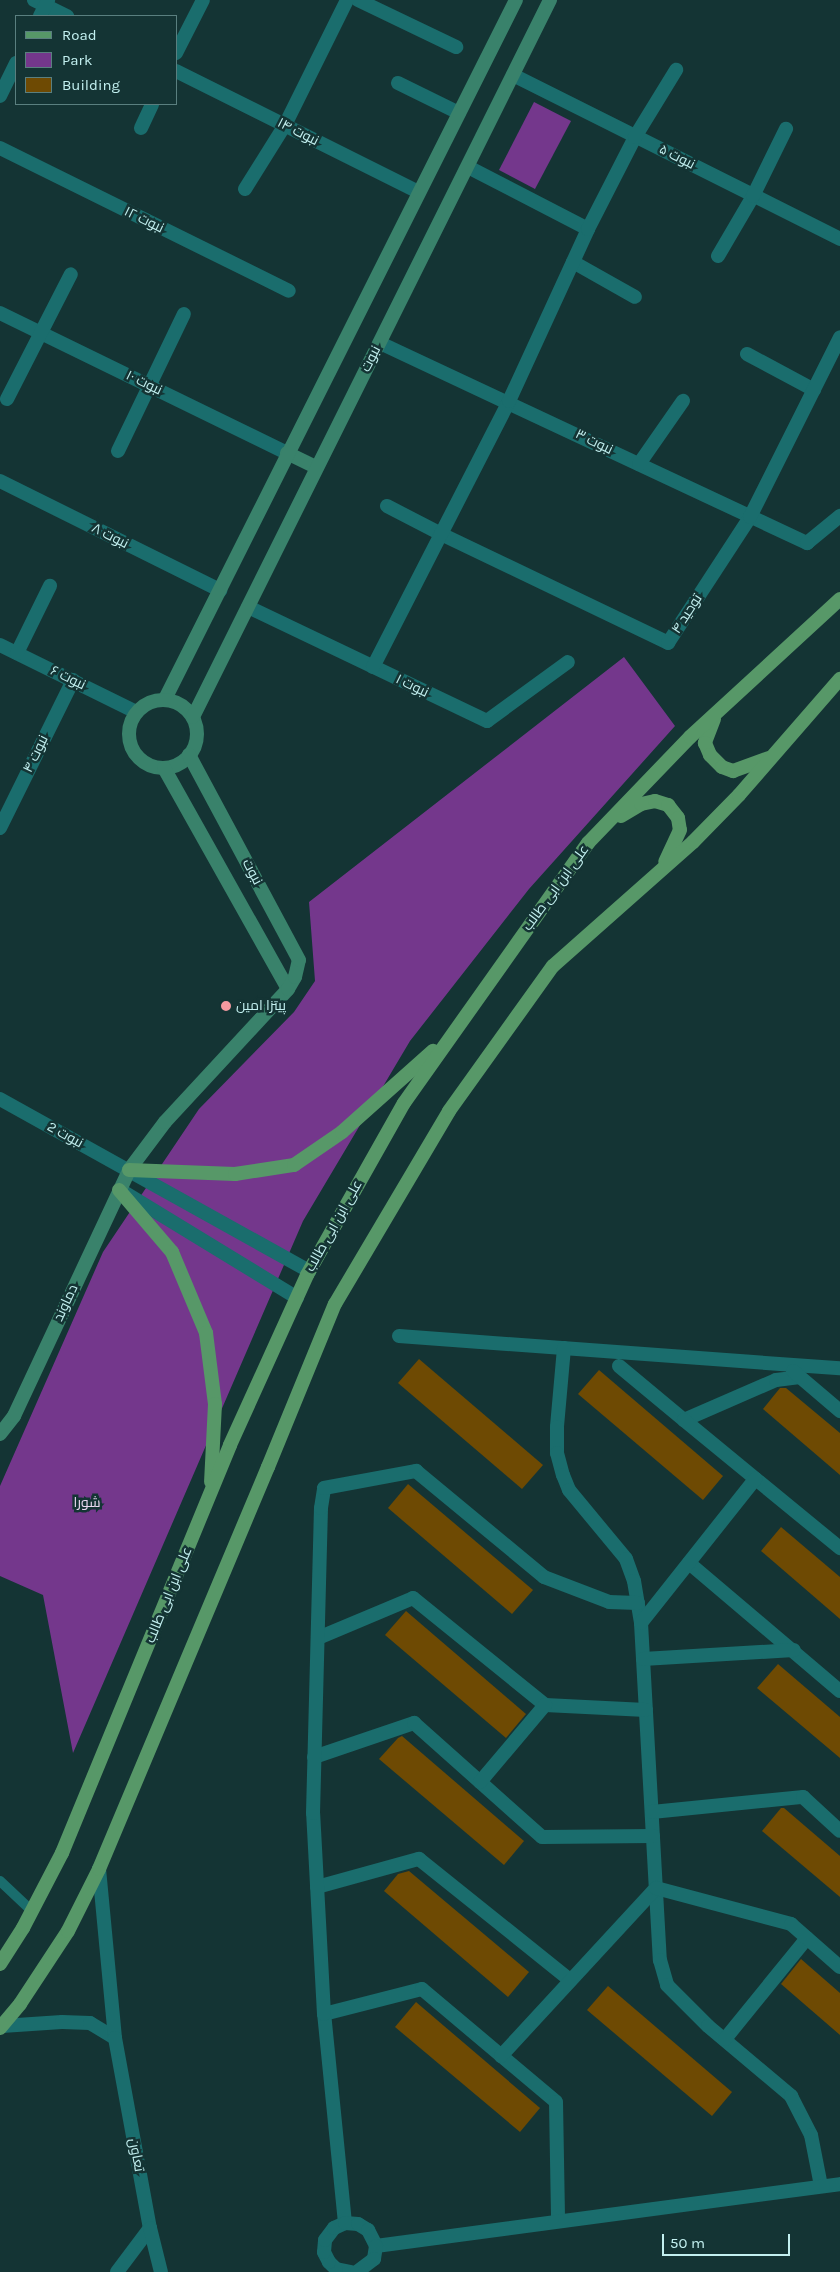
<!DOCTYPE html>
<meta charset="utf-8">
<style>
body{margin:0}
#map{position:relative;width:840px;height:2272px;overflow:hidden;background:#143434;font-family:Karla,Cairo,sans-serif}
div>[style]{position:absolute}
.green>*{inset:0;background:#74378c}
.building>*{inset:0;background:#6e4a03}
.service>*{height:10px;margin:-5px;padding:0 5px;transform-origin:5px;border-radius:5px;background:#1a6d6d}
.minor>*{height:14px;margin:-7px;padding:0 7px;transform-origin:7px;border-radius:7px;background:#1a6d6d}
.tertiary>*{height:14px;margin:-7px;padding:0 7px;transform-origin:7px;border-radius:7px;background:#1a6d6d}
.secondary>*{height:14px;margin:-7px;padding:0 7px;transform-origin:7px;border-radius:7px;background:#39826b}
.secondary>.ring{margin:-7px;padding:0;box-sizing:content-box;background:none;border:14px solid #39826b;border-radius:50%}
.primary>*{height:14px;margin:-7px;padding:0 7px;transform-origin:7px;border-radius:7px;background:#579868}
.dots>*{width:14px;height:14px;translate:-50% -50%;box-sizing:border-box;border:2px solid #143434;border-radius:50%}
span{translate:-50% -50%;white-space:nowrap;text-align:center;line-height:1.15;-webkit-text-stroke:5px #143434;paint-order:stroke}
.street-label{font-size:14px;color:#c3f0f0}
.poi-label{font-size:14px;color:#c3f0f0}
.left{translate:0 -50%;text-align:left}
.park-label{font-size:14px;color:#eadaf1}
.legend{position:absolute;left:15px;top:15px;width:162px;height:90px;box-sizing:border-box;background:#143434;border:1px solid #5a7f7f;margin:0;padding:6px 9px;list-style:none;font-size:15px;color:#c3f0f0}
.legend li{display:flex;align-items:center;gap:10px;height:25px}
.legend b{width:25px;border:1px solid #5a7f7f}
.scale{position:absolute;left:662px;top:2234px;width:128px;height:22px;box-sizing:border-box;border:2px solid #c3f0f0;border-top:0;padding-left:6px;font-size:15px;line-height:18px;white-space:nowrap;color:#c3f0f0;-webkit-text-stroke:4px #143434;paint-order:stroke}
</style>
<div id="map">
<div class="green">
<i style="clip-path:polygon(534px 102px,571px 121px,535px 189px,499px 170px)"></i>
<i style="clip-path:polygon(624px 657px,675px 726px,529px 889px,410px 1041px,303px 1221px,73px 1753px,43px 1595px,0 1576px,0 1486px,103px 1252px,199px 1109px,294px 1012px,315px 981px,309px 902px)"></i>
</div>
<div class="building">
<i style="clip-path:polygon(419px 1359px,543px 1465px,522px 1489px,398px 1383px)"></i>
<i style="clip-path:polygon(599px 1370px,723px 1476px,703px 1500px,578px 1394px)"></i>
<i style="clip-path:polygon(780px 1388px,786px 1388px,840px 1433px,840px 1475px,763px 1409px)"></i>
<i style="clip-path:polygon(408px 1484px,533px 1590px,512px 1614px,388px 1508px)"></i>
<i style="clip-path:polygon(781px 1527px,840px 1577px,840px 1619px,761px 1551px)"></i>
<i style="clip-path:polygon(406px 1611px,526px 1714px,506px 1738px,385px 1635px)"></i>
<i style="clip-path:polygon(778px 1664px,840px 1717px,840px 1758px,757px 1688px)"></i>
<i style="clip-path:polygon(402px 1736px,524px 1841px,504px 1865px,379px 1759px,398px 1738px)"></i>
<i style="clip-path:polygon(781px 1808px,784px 1808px,840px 1856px,840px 1897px,762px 1831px)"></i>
<i style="clip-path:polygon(409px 1871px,529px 1972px,508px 1997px,384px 1891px,398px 1874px)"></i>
<i style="clip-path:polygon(801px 1959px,840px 1993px,840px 2035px,781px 1984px)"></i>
<i style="clip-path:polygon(608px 1986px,732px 2092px,712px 2116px,587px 2010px)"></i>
<i style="clip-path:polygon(416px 2002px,540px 2108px,520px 2132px,395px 2027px)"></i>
</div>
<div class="service">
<i style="left:0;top:1881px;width:44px;rotate:43.2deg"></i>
</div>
<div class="minor">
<i style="left:34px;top:0;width:37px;rotate:26deg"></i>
<i style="left:358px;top:0;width:109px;rotate:25.6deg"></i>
<i style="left:176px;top:53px;width:59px;rotate:-63deg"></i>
<i style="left:176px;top:71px;width:271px;rotate:26.5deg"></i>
<i style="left:513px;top:75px;width:366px;rotate:26.6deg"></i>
<i style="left:398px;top:83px;width:68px;rotate:26.2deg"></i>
<i style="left:141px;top:128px;width:26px;rotate:-65deg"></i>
<i style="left:0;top:148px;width:322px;rotate:26.3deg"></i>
<i style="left:468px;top:167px;width:135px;rotate:27.3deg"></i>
<i style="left:245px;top:189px;width:75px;rotate:-58deg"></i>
<i style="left:285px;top:125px;width:140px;rotate:-63.6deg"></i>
<i style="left:718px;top:256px;width:69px;rotate:-59.7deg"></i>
<i style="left:753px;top:196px;width:75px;rotate:-63.8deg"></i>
<i style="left:573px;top:262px;width:71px;rotate:29.4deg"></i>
<i style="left:0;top:313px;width:319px;rotate:26deg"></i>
<i style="left:380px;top:343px;width:472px;rotate:25.1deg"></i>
<i style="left:807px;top:543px;width:43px;rotate:-39.3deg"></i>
<i style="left:747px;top:354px;width:76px;rotate:28.2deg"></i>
<i style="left:7px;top:399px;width:140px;rotate:-62.9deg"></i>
<i style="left:118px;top:451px;width:152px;rotate:-64.3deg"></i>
<i style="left:639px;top:464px;width:77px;rotate:-55.1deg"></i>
<i style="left:0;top:481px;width:246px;rotate:26.4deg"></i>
<i style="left:387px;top:506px;width:61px;rotate:27.4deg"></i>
<i style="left:441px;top:534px;width:252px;rotate:25.6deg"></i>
<i style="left:668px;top:643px;width:150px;rotate:-56.9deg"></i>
<i style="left:750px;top:517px;width:201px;rotate:-63.4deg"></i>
<i style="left:248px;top:607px;width:265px;rotate:25.5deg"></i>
<i style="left:487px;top:721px;width:100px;rotate:-36.1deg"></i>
<i style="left:0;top:645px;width:152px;rotate:26.2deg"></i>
<i style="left:17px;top:653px;width:75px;rotate:-63.8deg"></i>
<i style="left:373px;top:667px;width:299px;rotate:-62.9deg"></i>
<i style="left:509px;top:401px;width:189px;rotate:-65.3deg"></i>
<i style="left:588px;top:229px;width:103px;rotate:-62.9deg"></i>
<i style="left:635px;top:137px;width:79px;rotate:-58.5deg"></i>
<i style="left:0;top:828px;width:165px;rotate:-63.7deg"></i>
<i style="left:0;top:1099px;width:354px;rotate:29.1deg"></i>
<i style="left:122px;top:1191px;width:205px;rotate:31.4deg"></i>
<i style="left:399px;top:1336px;width:442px;rotate:4.2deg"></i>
<i style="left:564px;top:1348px;width:79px;rotate:95.1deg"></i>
<i style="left:557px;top:1427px;width:26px;rotate:90deg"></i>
<i style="left:557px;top:1453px;width:23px;rotate:75deg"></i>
<i style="left:563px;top:1475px;width:16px;rotate:68deg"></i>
<i style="left:569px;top:1490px;width:89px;rotate:50.4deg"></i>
<i style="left:626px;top:1559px;width:23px;rotate:70deg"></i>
<i style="left:634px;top:1581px;width:43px;rotate:80.5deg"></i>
<i style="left:641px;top:1623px;width:338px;rotate:86.8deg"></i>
<i style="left:660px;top:1960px;width:26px;rotate:74deg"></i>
<i style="left:667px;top:1985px;width:58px;rotate:45deg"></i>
<i style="left:708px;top:2026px;width:109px;rotate:40.1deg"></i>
<i style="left:791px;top:2096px;width:44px;rotate:62.9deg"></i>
<i style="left:811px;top:2135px;width:52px;rotate:78.9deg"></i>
<i style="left:619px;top:1366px;width:85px;rotate:39.7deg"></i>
<i style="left:684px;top:1420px;width:100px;rotate:-23.5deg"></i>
<i style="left:776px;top:1380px;width:24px;rotate:-7deg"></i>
<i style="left:793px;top:1371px;width:62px;rotate:40.4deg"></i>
<i style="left:684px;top:1420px;width:202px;rotate:39.4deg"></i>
<i style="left:689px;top:1563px;width:198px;rotate:40.3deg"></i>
<i style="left:641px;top:1623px;width:184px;rotate:-51.6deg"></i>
<i style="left:318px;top:1638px;width:103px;rotate:-22.8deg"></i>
<i style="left:413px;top:1598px;width:170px;rotate:39deg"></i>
<i style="left:545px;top:1705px;width:101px;rotate:2.8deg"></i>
<i style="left:643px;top:1659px;width:151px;rotate:-3.4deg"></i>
<i style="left:314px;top:1757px;width:106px;rotate:-18.8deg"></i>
<i style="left:414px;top:1723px;width:171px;rotate:41.7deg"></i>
<i style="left:542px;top:1837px;width:111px;rotate:-0.5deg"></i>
<i style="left:480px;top:1782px;width:101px;rotate:-49.8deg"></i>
<i style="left:652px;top:1812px;width:152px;rotate:-5.7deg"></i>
<i style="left:803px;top:1797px;width:50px;rotate:42.6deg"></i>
<i style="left:317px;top:1887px;width:106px;rotate:-15.4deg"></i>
<i style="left:419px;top:1859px;width:193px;rotate:38.7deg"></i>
<i style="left:324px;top:2014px;width:101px;rotate:-14.3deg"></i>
<i style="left:422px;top:1989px;width:175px;rotate:40.1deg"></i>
<i style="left:556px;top:2102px;width:119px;rotate:89deg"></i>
<i style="left:725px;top:2039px;width:130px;rotate:-50.9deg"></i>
<i style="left:501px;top:2056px;width:229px;rotate:-47.3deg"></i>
<i style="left:656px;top:1888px;width:140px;rotate:14.9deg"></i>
<i style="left:791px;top:1924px;width:65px;rotate:41.3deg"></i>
<i style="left:345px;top:2223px;width:210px;rotate:-95.7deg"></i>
<i style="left:324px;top:2014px;width:201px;rotate:-93.1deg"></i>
<i style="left:313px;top:1813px;width:305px;rotate:-88.5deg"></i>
<i style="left:321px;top:1508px;width:20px;rotate:-81deg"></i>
<i style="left:324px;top:1488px;width:94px;rotate:-10.5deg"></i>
<i style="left:416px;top:1471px;width:166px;rotate:39.6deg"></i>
<i style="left:544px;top:1577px;width:70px;rotate:21deg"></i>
<i style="left:609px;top:1602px;width:29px;rotate:2deg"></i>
<i style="left:376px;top:2246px;width:468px;rotate:-7.6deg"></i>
<i style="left:117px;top:2272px;width:55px;rotate:-53.1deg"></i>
<i style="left:351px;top:2272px;width:15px;rotate:-169deg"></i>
<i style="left:336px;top:2269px;width:10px;rotate:-135deg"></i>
<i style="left:329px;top:2262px;width:11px;rotate:-117deg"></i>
<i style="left:324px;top:2252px;width:12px;rotate:-85deg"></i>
<i style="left:325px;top:2240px;width:15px;rotate:-53deg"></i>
<i style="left:334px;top:2228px;width:12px;rotate:-24deg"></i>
<i style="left:345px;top:2223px;width:13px;rotate:4deg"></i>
<i style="left:358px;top:2224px;width:12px;rotate:31deg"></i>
<i style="left:368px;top:2230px;width:18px;rotate:63deg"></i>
<i style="left:376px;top:2246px;width:13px;rotate:99deg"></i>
<i style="left:374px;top:2259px;width:21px;rotate:143deg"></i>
</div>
<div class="tertiary">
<i style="left:40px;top:16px;width:18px;rotate:-63deg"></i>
<i style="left:0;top:96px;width:37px;rotate:-64deg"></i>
<i style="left:2px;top:2026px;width:60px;rotate:-3.8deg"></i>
<i style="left:62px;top:2022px;width:28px;rotate:2deg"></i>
<i style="left:90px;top:2023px;width:29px;rotate:31deg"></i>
<i style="left:115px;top:2038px;width:170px;rotate:-95.4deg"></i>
<i style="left:115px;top:2038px;width:193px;rotate:79.6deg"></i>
<i style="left:150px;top:2228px;width:45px;rotate:76deg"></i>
</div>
<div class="secondary">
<i style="left:287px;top:453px;width:32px;rotate:26deg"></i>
<i style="left:165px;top:699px;width:782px;rotate:-63.34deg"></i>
<i class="ring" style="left:129px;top:700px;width:54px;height:54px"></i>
<i style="left:193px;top:717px;width:801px;rotate:-63.53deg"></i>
<i style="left:164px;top:768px;width:253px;rotate:60.7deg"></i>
<i style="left:0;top:1434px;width:23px;rotate:-52deg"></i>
<i style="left:14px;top:1416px;width:272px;rotate:-64.9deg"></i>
<i style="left:129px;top:1170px;width:60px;rotate:-53.1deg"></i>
<i style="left:165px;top:1122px;width:181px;rotate:-47.2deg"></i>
<i style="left:288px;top:989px;width:14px;rotate:-60deg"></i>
<i style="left:295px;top:977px;width:17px;rotate:-77deg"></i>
<i style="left:299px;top:960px;width:233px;rotate:-118.2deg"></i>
</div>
<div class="primary">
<i style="left:714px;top:719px;width:26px;rotate:111deg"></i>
<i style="left:705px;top:743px;width:13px;rotate:67deg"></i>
<i style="left:710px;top:755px;width:17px;rotate:45deg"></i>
<i style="left:722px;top:767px;width:12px;rotate:20deg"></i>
<i style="left:733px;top:771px;width:38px;rotate:-20deg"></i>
<i style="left:621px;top:816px;width:23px;rotate:-31deg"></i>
<i style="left:641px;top:804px;width:14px;rotate:-12deg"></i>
<i style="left:655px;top:801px;width:14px;rotate:17deg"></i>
<i style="left:668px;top:805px;width:16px;rotate:52deg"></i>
<i style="left:678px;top:818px;width:12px;rotate:81deg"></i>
<i style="left:680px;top:830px;width:35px;rotate:115deg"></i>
<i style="left:129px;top:1170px;width:106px;rotate:2.2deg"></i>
<i style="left:235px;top:1174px;width:60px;rotate:-8.7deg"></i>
<i style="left:294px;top:1165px;width:58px;rotate:-34.5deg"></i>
<i style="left:342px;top:1132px;width:122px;rotate:-41.7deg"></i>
<i style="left:119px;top:1190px;width:82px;rotate:49.5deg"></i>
<i style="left:172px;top:1252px;width:88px;rotate:67.2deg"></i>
<i style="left:206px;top:1333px;width:72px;rotate:82.8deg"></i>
<i style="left:215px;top:1404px;width:78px;rotate:92.9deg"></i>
<i style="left:0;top:1964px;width:43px;rotate:-57.4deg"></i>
<i style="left:23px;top:1928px;width:85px;rotate:-62.5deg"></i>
<i style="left:62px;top:1853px;width:441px;rotate:-67.6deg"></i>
<i style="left:230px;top:1445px;width:187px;rotate:-65.6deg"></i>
<i style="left:307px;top:1275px;width:197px;rotate:-60.6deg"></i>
<i style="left:404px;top:1103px;width:319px;rotate:-54.7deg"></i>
<i style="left:588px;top:843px;width:147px;rotate:-46.1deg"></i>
<i style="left:690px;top:737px;width:204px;rotate:-42.6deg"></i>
<i style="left:0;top:2028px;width:31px;rotate:-50deg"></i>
<i style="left:20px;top:2004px;width:87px;rotate:-56.7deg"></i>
<i style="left:68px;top:1931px;width:69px;rotate:-63.4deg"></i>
<i style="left:99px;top:1869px;width:436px;rotate:-67.2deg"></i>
<i style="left:268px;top:1467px;width:176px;rotate:-67.7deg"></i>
<i style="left:335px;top:1304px;width:224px;rotate:-59.4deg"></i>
<i style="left:449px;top:1111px;width:178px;rotate:-54.4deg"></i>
<i style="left:553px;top:966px;width:187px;rotate:-41.5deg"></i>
<i style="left:693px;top:842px;width:66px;rotate:-45.6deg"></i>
<i style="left:739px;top:795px;width:154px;rotate:-49deg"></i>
</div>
<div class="dots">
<i style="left:226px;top:1006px;background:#f49aa0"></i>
</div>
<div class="street-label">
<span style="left:298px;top:132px;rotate:27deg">نبوت ۱۴</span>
<span style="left:677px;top:157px;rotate:27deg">نبوت ۵</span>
<span style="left:144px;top:220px;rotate:26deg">نبوت ۱۲</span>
<span style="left:371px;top:359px;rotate:-63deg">نبوت</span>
<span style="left:144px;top:383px;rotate:26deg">نبوت ۱۰</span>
<span style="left:594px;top:442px;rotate:26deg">نبوت ۳</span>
<span style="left:110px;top:536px;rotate:27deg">نبوت ۸</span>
<span style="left:687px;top:614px;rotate:-57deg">توحید ۴</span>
<span style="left:68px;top:678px;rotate:26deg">نبوت ۶</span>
<span style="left:412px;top:686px;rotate:26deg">نبوت ۱</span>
<span style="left:36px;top:754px;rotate:-64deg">نبوت ۴</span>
<span style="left:252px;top:872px;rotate:62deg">نبوت</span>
<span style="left:556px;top:888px;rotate:-54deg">علی ابن ابی طالب</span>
<span style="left:65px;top:1135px;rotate:29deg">نبوت 2</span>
<span style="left:334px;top:1226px;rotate:-61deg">علی ابن ابی طالب</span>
<span style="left:66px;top:1303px;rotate:-65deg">دماوند</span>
<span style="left:169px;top:1595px;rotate:-68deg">علی ابن ابی طالب</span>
<span style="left:136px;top:2155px;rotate:79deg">تعاون</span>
</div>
<div class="poi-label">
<span class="left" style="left:236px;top:1006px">پیتزا امین</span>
</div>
<div class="park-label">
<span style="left:87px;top:1503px">شورا</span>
</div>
<ul class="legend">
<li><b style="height:6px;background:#579868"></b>Road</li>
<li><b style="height:14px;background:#74378c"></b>Park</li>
<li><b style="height:14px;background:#6e4a03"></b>Building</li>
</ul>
<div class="scale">50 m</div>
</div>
